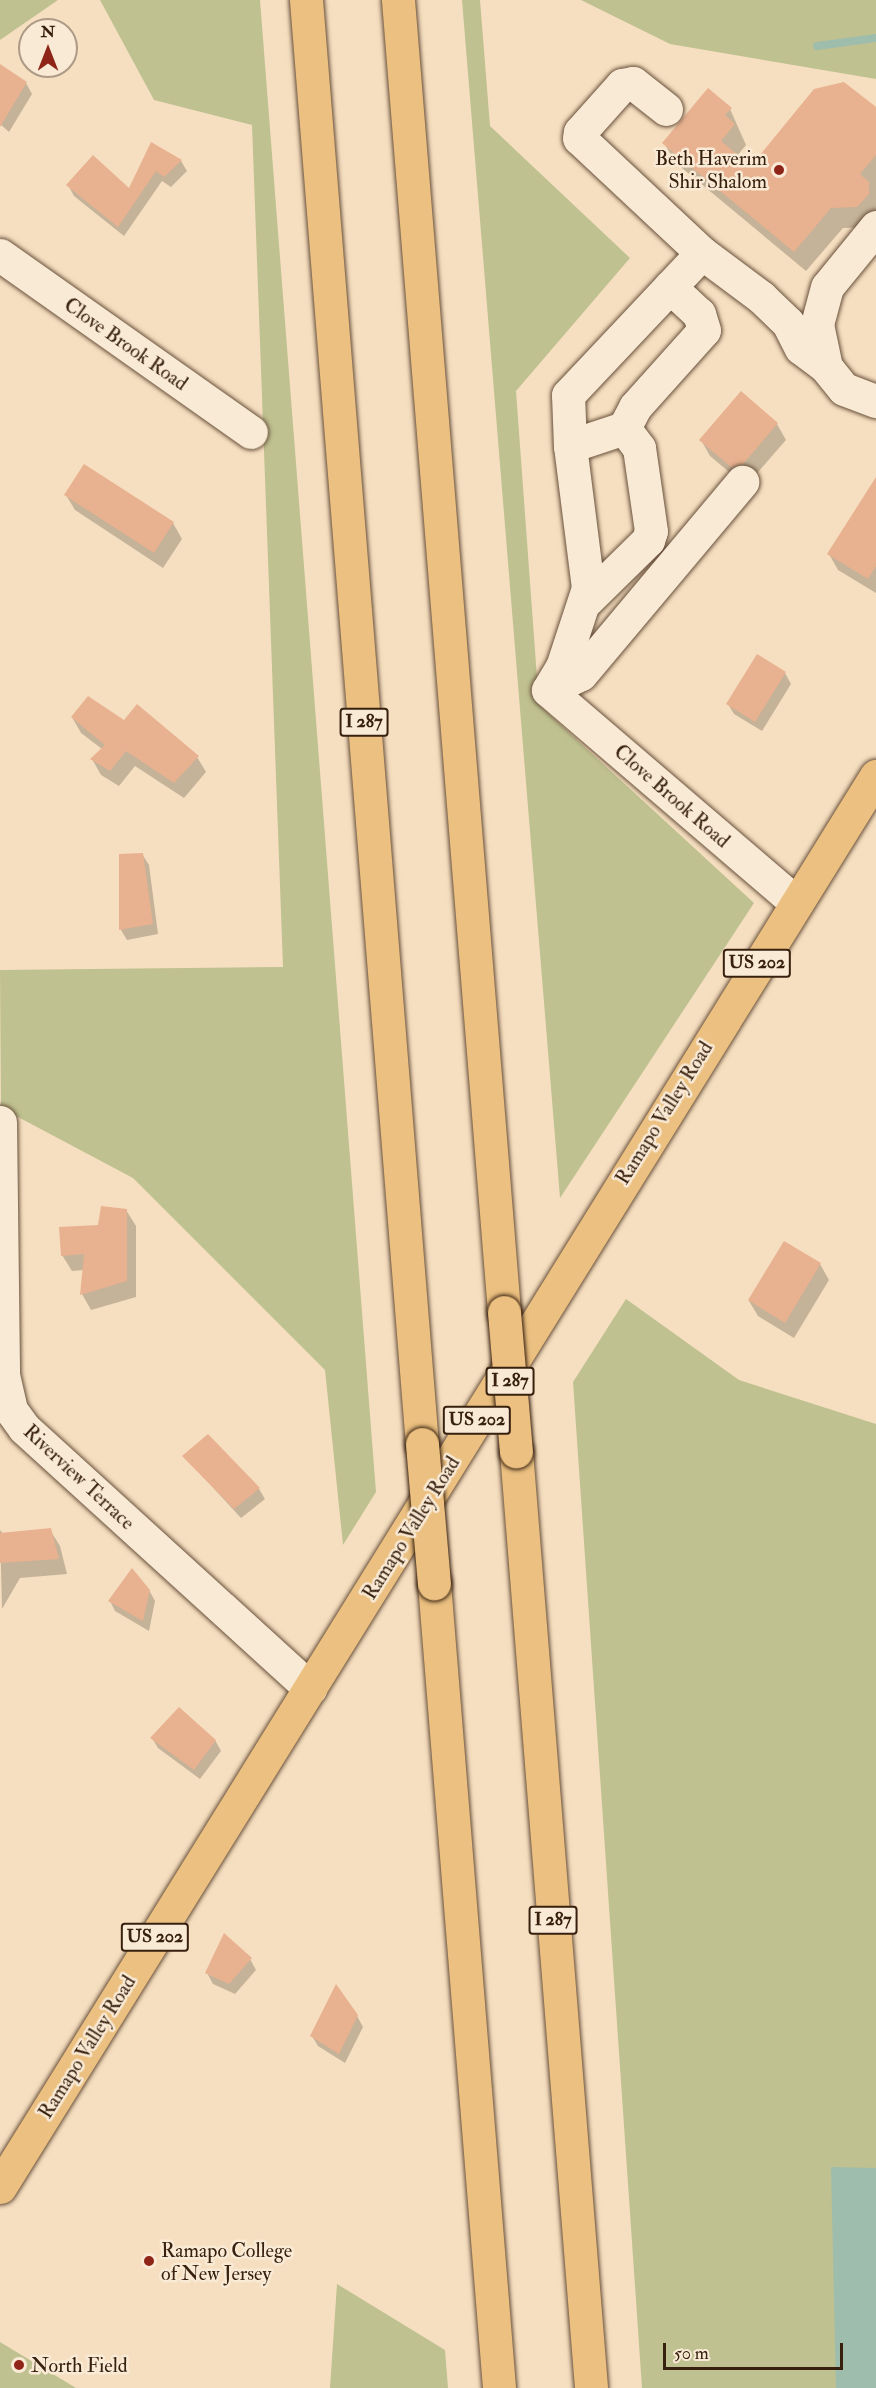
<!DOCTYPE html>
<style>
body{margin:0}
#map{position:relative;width:876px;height:2388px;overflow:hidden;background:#f6dfc0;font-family:"IM FELL Double Pica",serif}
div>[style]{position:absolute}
.green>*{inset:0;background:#bfc190}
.water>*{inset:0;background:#9ebdac}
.shadow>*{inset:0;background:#0003}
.stream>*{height:8px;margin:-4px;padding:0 4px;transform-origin:4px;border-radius:4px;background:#9ebdac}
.building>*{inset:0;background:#e8b190}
.roads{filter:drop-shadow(0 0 2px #68503b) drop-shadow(0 0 2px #68503b)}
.minor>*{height:33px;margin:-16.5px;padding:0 16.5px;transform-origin:16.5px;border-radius:16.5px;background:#f9ead6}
.major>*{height:33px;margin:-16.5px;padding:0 16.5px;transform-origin:16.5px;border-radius:16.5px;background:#ebc080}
.highway>*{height:33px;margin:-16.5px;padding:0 16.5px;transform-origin:16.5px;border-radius:16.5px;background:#ebc080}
.bridges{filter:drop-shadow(0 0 2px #38200f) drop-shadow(0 0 2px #38200f)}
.highway-bridge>*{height:33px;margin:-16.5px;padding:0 16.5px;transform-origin:16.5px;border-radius:16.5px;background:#ebc080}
.dots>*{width:16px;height:16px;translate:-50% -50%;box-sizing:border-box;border:3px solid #f9ead6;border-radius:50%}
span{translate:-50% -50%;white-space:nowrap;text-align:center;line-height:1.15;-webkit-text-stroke:5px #f9ead6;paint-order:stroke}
.shield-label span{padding:2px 4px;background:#f9ead6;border:2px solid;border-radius:4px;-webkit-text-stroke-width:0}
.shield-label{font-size:18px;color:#38200f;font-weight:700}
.poi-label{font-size:20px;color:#38200f}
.right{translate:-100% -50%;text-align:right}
.left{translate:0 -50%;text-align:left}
.street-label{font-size:20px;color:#38200f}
.north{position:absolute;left:18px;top:18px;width:60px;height:60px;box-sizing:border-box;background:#f9ead6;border:2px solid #ac9986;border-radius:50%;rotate:0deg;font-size:16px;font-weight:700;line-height:24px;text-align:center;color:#38200f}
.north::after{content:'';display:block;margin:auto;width:21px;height:27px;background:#8f2418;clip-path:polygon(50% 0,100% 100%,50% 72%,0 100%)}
.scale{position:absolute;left:663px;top:2343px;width:180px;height:27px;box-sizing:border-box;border:3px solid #38200f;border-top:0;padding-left:8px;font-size:18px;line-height:21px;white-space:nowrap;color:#38200f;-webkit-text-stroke:4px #f9ead6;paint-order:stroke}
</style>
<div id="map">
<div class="green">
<i style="clip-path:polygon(0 0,58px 0,0 40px)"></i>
<i style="clip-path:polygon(100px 0,260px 0,376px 1492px,343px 1545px,325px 1370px,133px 1178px,1px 1108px,0 970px,283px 967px,252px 125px,154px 100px)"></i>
<i style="clip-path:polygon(462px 0,480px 0,490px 126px,630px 258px,516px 391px,539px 705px,754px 903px,560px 1198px)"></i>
<i style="clip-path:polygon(581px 0,876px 0,876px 79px,670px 44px)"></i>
<i style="clip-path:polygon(626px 1299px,739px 1380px,876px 1424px,876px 2388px,642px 2388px,573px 1382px)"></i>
<i style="clip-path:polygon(337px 2284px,445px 2350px,448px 2388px,330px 2388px)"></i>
<i style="clip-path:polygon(0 2342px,76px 2388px,0 2388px)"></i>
</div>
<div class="water">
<i style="clip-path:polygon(831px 2167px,876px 2168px,876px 2388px,836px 2388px)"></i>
</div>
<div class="shadow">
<i style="clip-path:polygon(0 66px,26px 83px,32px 94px,9px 132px,0 124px)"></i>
<i style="clip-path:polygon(730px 109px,746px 145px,737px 156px,751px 168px,876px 109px,876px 220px,869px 227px,843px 228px,806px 271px,676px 163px,664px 143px)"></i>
<i style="clip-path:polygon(152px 144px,181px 161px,187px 171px,171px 187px,162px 181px,124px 236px,74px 196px,68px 185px,129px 190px)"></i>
<i style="clip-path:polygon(777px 424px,786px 440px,752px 479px,741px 482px,710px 456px,701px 440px)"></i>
<i style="clip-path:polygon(66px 495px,173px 523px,182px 539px,163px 568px,75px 510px)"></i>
<i style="clip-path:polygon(876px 501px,876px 593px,838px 570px,829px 554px)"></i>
<i style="clip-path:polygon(785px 673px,791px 684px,762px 731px,734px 714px,728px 704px)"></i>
<i style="clip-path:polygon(72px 717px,124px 722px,197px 757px,206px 772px,184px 798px,135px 766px,119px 786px,101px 775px,92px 759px,102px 749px,81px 733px)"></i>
<i style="clip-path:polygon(142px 854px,149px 865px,158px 934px,127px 940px,121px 930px)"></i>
<i style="clip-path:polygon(126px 1210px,136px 1226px,136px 1297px,91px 1310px,82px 1294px,84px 1270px,72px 1271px,62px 1255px)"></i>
<i style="clip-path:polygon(820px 1264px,829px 1280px,794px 1338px,758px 1316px,749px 1301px)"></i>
<i style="clip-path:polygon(184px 1456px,259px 1489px,265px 1499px,241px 1518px)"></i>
<i style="clip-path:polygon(0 1530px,4px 1535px,50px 1530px,60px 1546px,67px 1574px,20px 1578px,2px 1609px)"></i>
<i style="clip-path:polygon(149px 1590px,155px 1601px,149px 1631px,115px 1611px,110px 1601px)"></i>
<i style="clip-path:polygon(152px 1738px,215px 1740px,221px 1751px,200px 1779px,158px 1748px)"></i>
<i style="clip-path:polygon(250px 1959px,256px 1970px,235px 1994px,213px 1984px,207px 1973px)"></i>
<i style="clip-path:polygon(357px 2016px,363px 2027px,345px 2063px,318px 2046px,312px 2036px)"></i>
</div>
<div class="stream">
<i style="left:817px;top:46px;width:60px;rotate:-7.7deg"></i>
</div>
<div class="building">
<i style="clip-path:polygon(0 64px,27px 82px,0 127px)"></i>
<i style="clip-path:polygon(844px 82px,876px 107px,876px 155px,860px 174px,869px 182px,869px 194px,857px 207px,831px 208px,794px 252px,662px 143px,708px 88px,732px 108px,725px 115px,735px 124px,721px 141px,751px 166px,814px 89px)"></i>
<i style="clip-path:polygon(151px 142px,182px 160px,164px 177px,156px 171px,118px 227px,66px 185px,93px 155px,129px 188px)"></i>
<i style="clip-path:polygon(741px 391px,778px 423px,743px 464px,731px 467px,699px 440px)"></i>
<i style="clip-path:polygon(84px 464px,174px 522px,154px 553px,64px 495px)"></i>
<i style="clip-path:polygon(876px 477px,876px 566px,868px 579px,827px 554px)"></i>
<i style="clip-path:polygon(757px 654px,786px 672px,755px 722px,726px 704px)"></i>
<i style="clip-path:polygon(88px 696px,124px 720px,137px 704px,199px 756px,174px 783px,126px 751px,110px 771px,90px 759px,105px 745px,71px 717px)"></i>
<i style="clip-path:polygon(143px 853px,153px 924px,119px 930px,119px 854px)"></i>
<i style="clip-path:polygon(101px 1206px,127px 1209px,127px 1281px,80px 1295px,84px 1254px,61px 1256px,59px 1227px,98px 1225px)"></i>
<i style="clip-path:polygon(784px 1241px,821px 1263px,785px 1323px,748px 1300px)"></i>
<i style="clip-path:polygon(208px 1434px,260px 1488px,234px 1509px,182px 1456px)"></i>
<i style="clip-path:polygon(51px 1528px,59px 1559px,0 1563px,0 1533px)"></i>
<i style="clip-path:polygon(132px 1568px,150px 1590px,143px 1621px,108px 1601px)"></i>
<i style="clip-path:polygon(179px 1707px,216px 1740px,194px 1770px,150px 1738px)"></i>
<i style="clip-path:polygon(224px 1933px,252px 1958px,229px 1984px,205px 1973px)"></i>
<i style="clip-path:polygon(336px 1984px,358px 2015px,339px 2054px,310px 2036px)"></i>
</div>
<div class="roads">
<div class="minor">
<i style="left:876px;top:227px;width:77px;rotate:129.2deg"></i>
<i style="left:827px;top:287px;width:38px;rotate:105deg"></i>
<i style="left:817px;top:324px;width:44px;rotate:78.2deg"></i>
<i style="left:826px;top:367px;width:28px;rotate:51deg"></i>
<i style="left:844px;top:389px;width:34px;rotate:21deg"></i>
<i style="left:702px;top:253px;width:74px;rotate:36.7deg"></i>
<i style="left:761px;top:297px;width:37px;rotate:44deg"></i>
<i style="left:788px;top:323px;width:28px;rotate:63deg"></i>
<i style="left:801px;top:348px;width:31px;rotate:37deg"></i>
<i style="left:0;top:255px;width:307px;rotate:35.2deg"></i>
<i style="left:570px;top:446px;width:57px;rotate:-18.4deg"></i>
<i style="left:587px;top:600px;width:86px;rotate:-44.5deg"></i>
<i style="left:648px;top:540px;width:9px;rotate:-72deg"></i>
<i style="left:651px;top:531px;width:84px;rotate:-98.2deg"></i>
<i style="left:639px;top:448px;width:25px;rotate:-127deg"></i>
<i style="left:624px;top:428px;width:24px;rotate:-62deg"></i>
<i style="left:635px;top:407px;width:103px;rotate:-48.1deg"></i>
<i style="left:704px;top:330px;width:17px;rotate:-107deg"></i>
<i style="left:699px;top:314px;width:40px;rotate:-137deg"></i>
<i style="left:550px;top:689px;width:34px;rotate:-26deg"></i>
<i style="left:581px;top:674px;width:251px;rotate:-50deg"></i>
<i style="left:548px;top:690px;width:27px;rotate:-59deg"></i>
<i style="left:562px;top:667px;width:83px;rotate:-71.8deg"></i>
<i style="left:588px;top:588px;width:143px;rotate:-97.2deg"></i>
<i style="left:570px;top:446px;width:51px;rotate:-92.2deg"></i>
<i style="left:568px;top:395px;width:195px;rotate:-46.7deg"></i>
<i style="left:702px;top:253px;width:168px;rotate:-136.9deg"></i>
<i style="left:579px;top:138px;width:6px;rotate:-81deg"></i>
<i style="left:580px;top:132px;width:63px;rotate:-48.2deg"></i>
<i style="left:622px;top:85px;width:11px;rotate:-10deg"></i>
<i style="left:633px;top:83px;width:42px;rotate:38.2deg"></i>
<i style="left:548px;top:690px;width:326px;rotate:40.6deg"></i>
<i style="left:0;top:1122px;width:253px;rotate:89.3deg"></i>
<i style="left:3px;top:1375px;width:36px;rotate:77deg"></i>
<i style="left:11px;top:1410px;width:22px;rotate:54deg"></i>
<i style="left:24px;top:1428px;width:387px;rotate:42.3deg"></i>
</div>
<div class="major">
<i style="left:0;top:2187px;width:1661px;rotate:-58.17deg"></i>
</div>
<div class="highway">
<i style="left:306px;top:0;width:1449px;rotate:85.41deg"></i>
<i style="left:398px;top:0;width:1316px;rotate:85.38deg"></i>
<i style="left:516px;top:1451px;width:940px;rotate:85.42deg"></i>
<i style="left:434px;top:1583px;width:808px;rotate:85.38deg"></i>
</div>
</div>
<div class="bridges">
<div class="highway-bridge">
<i style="left:504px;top:1312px;width:140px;rotate:85.1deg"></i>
<i style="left:422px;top:1444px;width:140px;rotate:85.1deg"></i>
</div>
</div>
<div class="dots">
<i style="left:779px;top:170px;background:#8f2418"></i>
<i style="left:149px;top:2261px;background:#8f2418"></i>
<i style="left:19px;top:2365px;background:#8f2418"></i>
</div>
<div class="shield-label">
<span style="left:364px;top:722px">I 287</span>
<span style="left:757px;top:963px">US 202</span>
<span style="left:510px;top:1381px">I 287</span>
<span style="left:477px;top:1420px">US 202</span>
<span style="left:553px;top:1920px">I 287</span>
<span style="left:155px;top:1937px">US 202</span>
</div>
<div class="poi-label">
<span class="right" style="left:767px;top:170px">Beth Haverim<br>Shir Shalom</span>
<span class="left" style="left:161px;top:2262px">Ramapo College<br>of New Jersey</span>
<span class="left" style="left:31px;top:2365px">North Field</span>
</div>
<div class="street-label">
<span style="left:126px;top:344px;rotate:35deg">Clove Brook Road</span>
<span style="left:672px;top:796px;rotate:41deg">Clove Brook Road</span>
<span style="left:664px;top:1113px;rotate:-58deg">Ramapo Valley Road</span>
<span style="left:79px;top:1477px;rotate:43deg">Riverview Terrace</span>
<span style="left:411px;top:1528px;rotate:-58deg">Ramapo Valley Road</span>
<span style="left:87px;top:2047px;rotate:-58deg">Ramapo Valley Road</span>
</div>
<div class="north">N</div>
<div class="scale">50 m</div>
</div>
